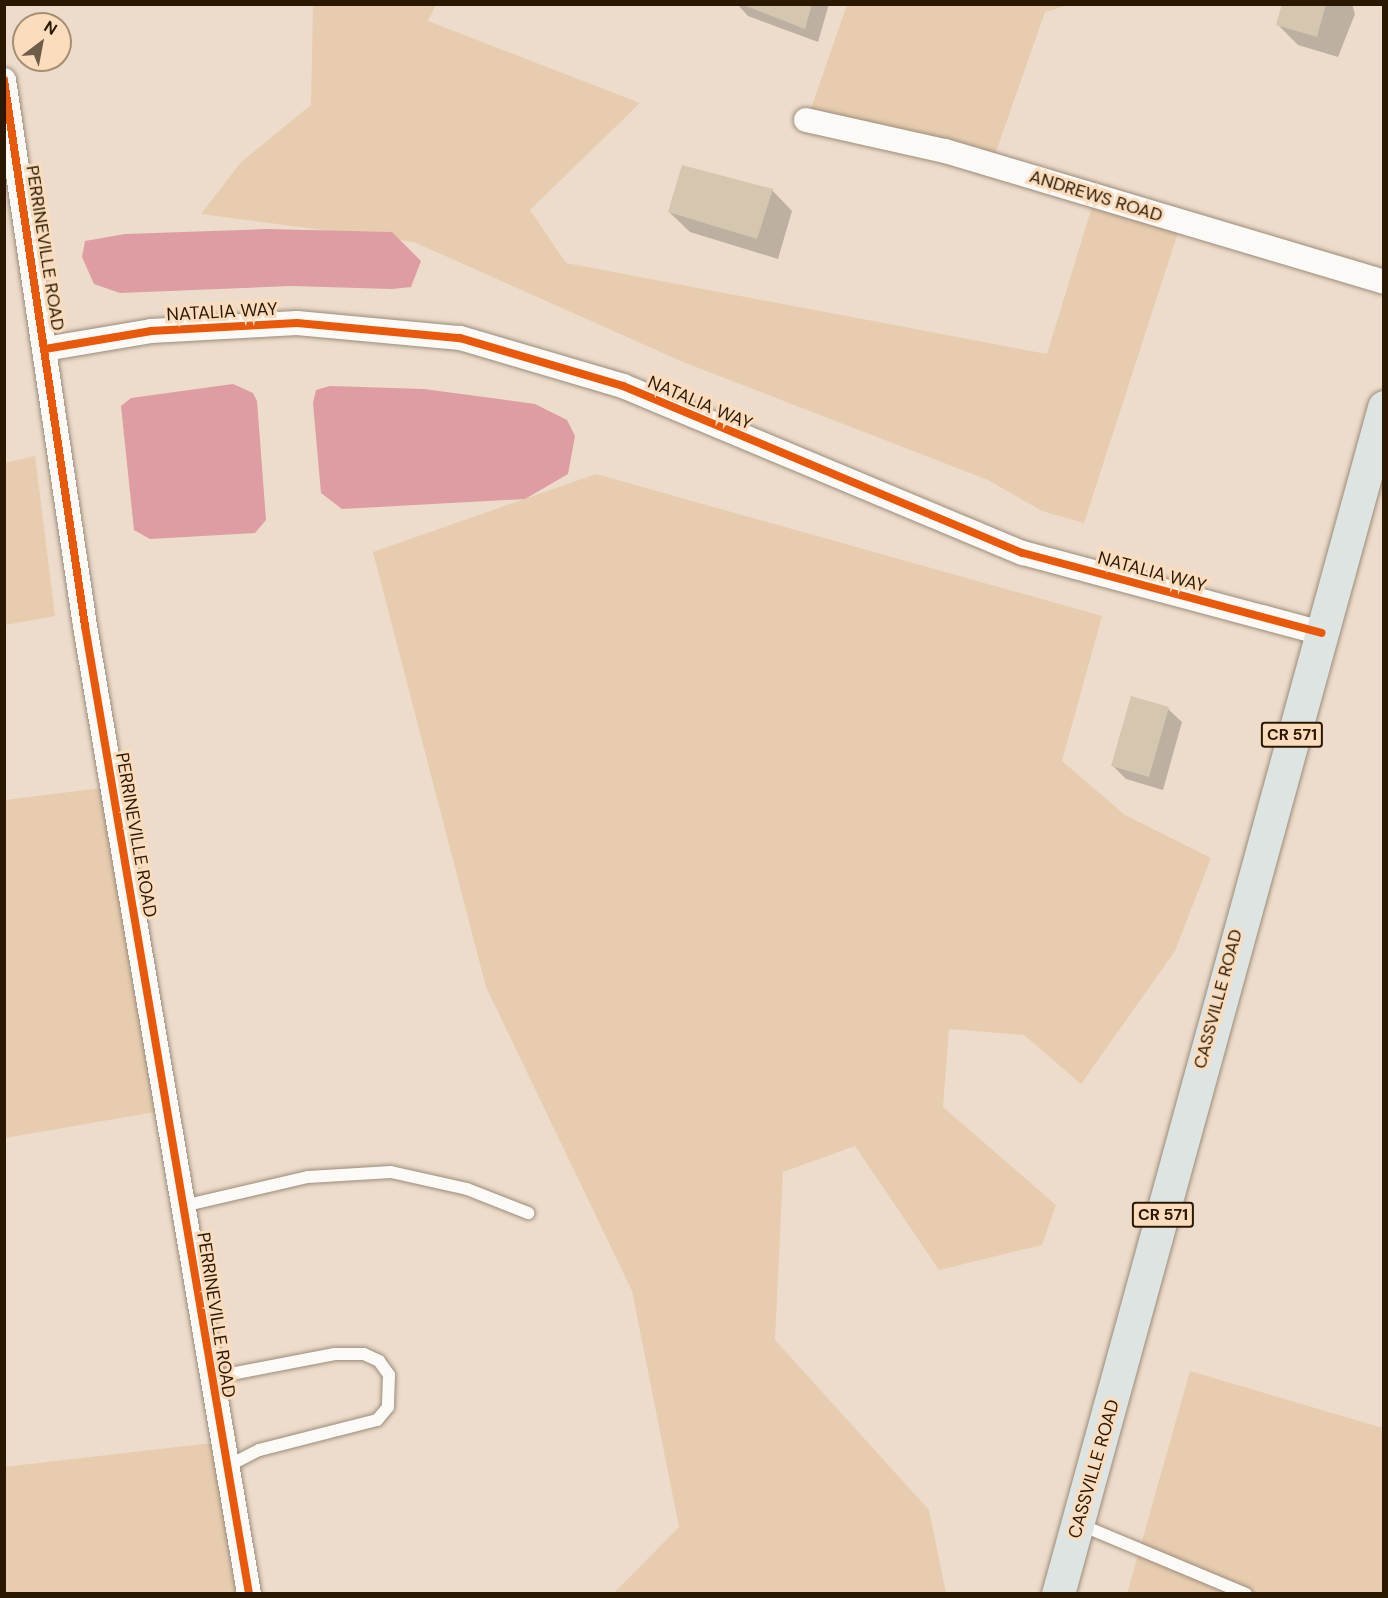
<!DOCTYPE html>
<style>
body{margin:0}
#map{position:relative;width:1388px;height:1598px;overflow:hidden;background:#eddccb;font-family:"DM Sans",sans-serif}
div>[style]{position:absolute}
.green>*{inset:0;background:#e7ccaf}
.water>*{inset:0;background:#dd9da2}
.shadow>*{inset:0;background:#0003}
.building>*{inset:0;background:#d4c6af}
.roads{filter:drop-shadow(0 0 2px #9c8c7a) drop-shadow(0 0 2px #9c8c7a)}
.service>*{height:12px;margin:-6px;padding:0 6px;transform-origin:6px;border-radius:6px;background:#fcfaf7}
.minor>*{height:24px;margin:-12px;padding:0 12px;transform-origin:12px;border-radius:12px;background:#fcfaf7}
.primary>*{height:33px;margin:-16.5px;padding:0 16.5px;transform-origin:16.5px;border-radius:16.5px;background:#dde4e1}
.cycleway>*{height:8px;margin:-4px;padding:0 4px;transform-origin:4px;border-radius:4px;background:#e8590c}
span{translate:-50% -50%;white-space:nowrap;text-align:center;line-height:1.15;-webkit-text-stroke:6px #fbddbd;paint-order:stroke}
.shield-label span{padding:2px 4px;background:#fbddbd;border:2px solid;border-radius:4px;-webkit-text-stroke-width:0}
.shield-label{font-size:16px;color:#2a1802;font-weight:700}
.street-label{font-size:18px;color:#2a1802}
.frame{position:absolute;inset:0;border:6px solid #2a1802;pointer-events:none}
.north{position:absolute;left:12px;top:12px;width:60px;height:60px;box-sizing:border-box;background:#fbddbd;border:2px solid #a78e72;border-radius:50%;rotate:32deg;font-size:16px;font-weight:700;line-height:24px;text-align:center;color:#2a1802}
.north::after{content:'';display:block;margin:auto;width:21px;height:27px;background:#6e5d48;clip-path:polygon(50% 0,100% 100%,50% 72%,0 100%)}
</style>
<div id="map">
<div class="green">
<i style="clip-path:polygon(436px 4px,428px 21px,640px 103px,530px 210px,566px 263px,1047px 354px,1095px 197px,1181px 223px,1084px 523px,1042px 511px,988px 480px,683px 362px,414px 242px,201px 214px,241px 162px,311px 105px,313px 5px)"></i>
<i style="clip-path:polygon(847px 5px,1068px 5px,1045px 12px,991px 166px,810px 111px)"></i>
<i style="clip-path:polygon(35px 456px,55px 616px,5px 625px,5px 463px)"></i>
<i style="clip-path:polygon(596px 474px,1102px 616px,1062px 761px,1125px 815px,1211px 858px,1175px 951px,1081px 1084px,1024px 1035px,949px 1029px,943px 1107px,1056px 1205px,1042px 1245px,939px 1270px,855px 1146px,783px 1172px,775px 1340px,929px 1510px,946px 1593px,614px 1593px,679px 1527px,632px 1291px,486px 987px,373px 552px)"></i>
<i style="clip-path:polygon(126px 785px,178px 1108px,5px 1138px,5px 800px)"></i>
<i style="clip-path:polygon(1190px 1371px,1383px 1428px,1383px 1593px,1127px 1594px)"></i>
<i style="clip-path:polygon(220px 1442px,252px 1593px,5px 1593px,4px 1467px)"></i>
</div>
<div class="water">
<i style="clip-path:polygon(267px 229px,392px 232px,421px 261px,411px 287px,392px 289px,291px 286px,120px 293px,94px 284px,82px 257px,85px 241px,125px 234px)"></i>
<i style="clip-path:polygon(233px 384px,253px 393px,257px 401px,266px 520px,255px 533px,150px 539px,134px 530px,121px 406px,131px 398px)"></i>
<i style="clip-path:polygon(330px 386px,424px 389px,535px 404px,567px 420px,575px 436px,568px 474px,525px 499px,342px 509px,321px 493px,313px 403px,316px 390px)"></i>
</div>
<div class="shadow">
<i style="clip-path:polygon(737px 4px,829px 4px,818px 42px,748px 16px)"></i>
<i style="clip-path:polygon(1284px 4px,1352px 4px,1355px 14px,1338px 57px,1298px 45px,1278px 25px)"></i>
<i style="clip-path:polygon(772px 190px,792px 211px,778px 259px,690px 232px,669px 212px)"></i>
<i style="clip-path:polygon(1168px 709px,1182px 722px,1163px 790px,1126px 779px,1113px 766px)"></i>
</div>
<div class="building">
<i style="clip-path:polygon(741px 4px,812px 4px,805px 29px)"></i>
<i style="clip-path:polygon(1282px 4px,1326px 4px,1317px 37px,1276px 25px)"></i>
<i style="clip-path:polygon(682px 165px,773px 189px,757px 239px,668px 212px)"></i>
<i style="clip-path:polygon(1131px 696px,1169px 707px,1149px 777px,1111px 766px)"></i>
</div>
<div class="roads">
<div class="service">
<i style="left:183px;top:1206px;width:128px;rotate:-13.1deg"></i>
<i style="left:308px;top:1177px;width:83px;rotate:-3.4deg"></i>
<i style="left:391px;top:1172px;width:78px;rotate:12.6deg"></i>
<i style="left:467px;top:1189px;width:66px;rotate:21.5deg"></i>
<i style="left:210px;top:1378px;width:127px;rotate:-10.9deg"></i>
<i style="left:335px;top:1354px;width:29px"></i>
<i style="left:364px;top:1354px;width:17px;rotate:25deg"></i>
<i style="left:379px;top:1361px;width:17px;rotate:54deg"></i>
<i style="left:389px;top:1375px;width:32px;rotate:92deg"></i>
<i style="left:388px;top:1407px;width:17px;rotate:130deg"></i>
<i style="left:377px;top:1420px;width:122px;rotate:165.7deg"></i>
<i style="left:259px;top:1450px;width:37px;rotate:153deg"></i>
<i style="left:1079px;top:1524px;width:181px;rotate:22.7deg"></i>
</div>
<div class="minor">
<i style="left:4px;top:80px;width:552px;rotate:81.56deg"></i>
<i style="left:85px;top:626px;width:982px;rotate:80.38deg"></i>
<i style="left:806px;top:120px;width:142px;rotate:12.6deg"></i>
<i style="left:945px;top:151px;width:458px;rotate:16.6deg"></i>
<i style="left:45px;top:349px;width:108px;rotate:-9.6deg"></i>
<i style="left:151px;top:331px;width:146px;rotate:-3.1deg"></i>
<i style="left:297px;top:323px;width:164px;rotate:5.3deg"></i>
<i style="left:460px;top:338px;width:170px;rotate:16.4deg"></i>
<i style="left:623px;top:386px;width:433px;rotate:22.7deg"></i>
<i style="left:1023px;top:553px;width:309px;rotate:15deg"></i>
</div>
<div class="primary">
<i style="left:1058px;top:1594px;width:1231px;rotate:-74.64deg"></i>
</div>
</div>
<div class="cycleway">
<i style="left:4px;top:80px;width:552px;rotate:81.56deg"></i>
<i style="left:85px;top:626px;width:982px;rotate:80.38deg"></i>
<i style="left:45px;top:349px;width:108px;rotate:-9.6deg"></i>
<i style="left:151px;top:331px;width:146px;rotate:-3.1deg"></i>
<i style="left:297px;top:323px;width:164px;rotate:5.3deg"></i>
<i style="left:460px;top:338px;width:170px;rotate:16.4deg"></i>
<i style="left:623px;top:386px;width:433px;rotate:22.7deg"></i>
<i style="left:1023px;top:553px;width:309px;rotate:15deg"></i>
</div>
<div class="shield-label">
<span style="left:1292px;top:735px">CR 571</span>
<span style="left:1163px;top:1215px">CR 571</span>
</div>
<div class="street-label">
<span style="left:1096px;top:196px;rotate:17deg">ANDREWS ROAD</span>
<span style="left:45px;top:248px;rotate:81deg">PERRINEVILLE ROAD</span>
<span style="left:222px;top:312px;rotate:-3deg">NATALIA WAY</span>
<span style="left:700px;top:403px;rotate:23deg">NATALIA WAY</span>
<span style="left:1152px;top:572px;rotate:15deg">NATALIA WAY</span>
<span style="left:136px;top:835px;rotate:80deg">PERRINEVILLE ROAD</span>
<span style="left:1218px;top:999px;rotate:-75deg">CASSVILLE ROAD</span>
<span style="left:216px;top:1315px;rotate:81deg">PERRINEVILLE ROAD</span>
<span style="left:1094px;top:1469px;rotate:-74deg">CASSVILLE ROAD</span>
</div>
<div class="frame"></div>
<div class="north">N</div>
</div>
